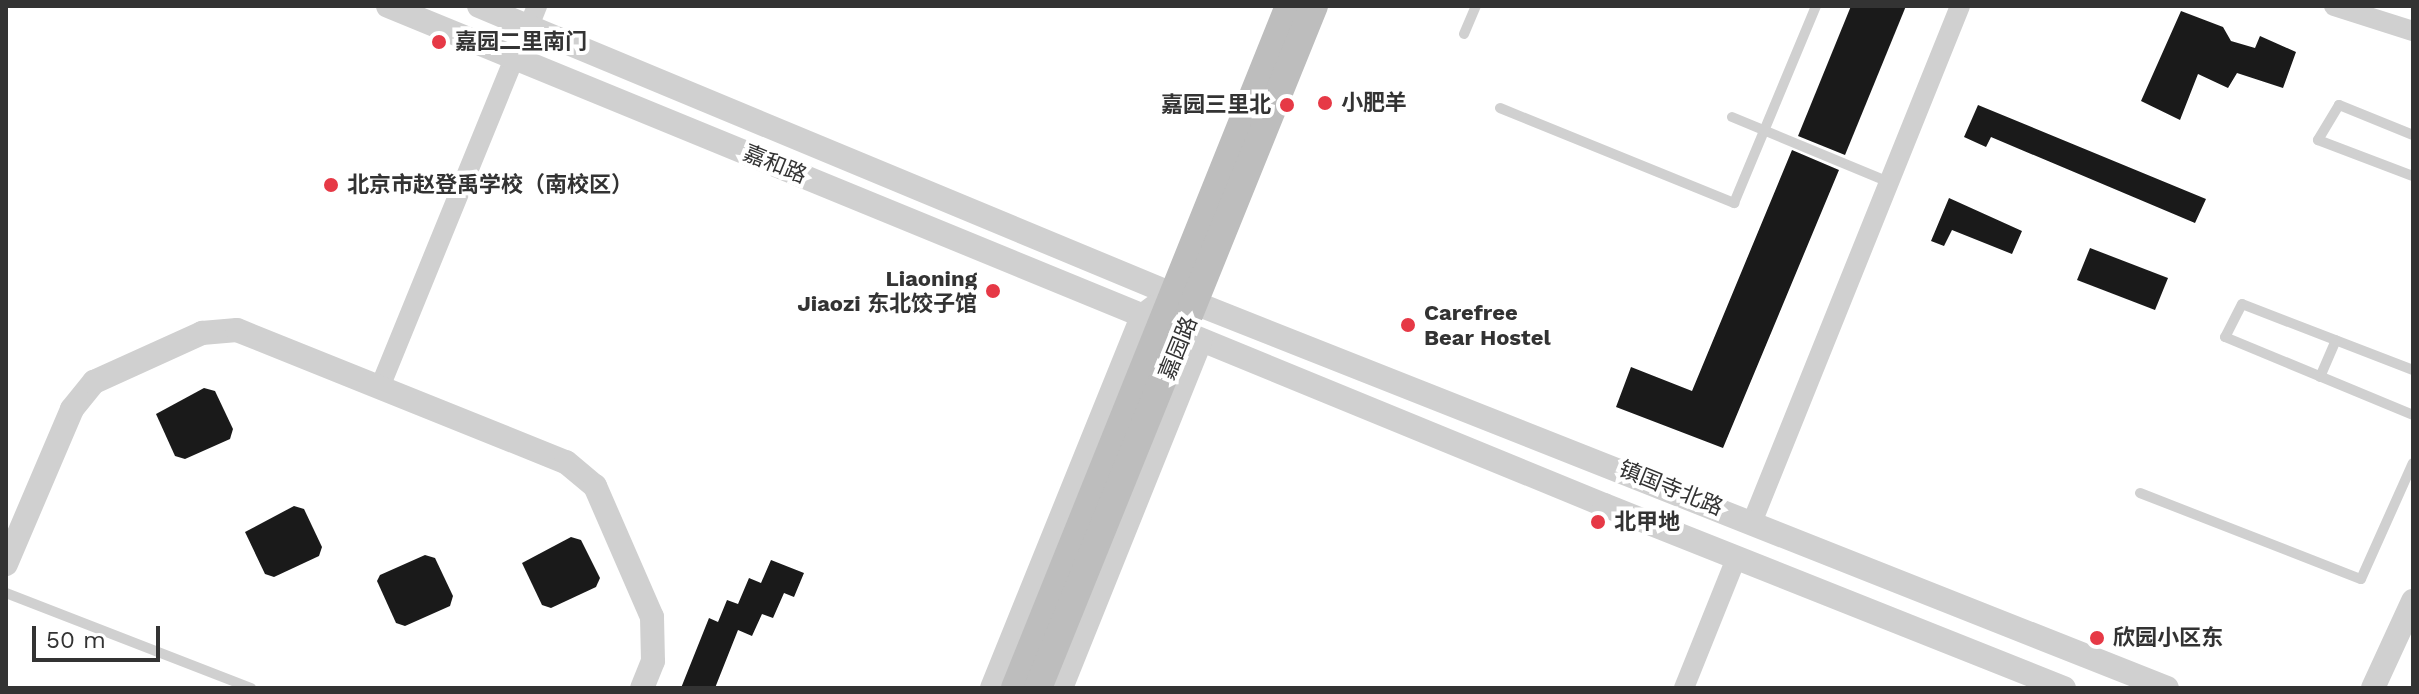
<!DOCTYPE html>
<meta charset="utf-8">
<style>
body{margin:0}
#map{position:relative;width:2419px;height:694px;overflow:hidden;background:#fff;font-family:"Work Sans","Noto Sans SC",sans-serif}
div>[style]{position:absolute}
.building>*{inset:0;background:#1a1a1a}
.service>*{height:10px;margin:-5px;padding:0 5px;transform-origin:5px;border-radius:5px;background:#d0d0d0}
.minor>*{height:20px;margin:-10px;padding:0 10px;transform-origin:10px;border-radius:10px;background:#d0d0d0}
.tertiary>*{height:24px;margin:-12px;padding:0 12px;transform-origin:12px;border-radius:12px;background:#d0d0d0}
.secondary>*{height:28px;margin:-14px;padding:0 14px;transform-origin:14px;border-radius:14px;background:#bdbdbd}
.dots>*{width:22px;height:22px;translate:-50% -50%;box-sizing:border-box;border:4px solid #fff;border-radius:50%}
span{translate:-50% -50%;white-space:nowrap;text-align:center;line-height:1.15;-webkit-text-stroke:8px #fff;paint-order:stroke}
.poi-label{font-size:22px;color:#333;font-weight:700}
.left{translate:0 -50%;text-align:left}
.right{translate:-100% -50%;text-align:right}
.street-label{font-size:22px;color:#333}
.frame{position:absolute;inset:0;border:8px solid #333;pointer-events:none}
.scale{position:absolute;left:32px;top:626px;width:128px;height:36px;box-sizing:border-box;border:4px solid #333;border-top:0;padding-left:10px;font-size:24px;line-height:28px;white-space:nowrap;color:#333;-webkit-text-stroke:6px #fff;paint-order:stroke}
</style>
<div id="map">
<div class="building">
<i style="clip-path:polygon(1851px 6px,1906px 6px,1845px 155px,1798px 136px)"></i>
<i style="clip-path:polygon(2181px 11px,2223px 27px,2231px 41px,2255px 48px,2260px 36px,2296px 52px,2283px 88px,2237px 73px,2228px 88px,2198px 74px,2180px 120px,2141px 101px)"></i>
<i style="clip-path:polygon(1978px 105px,2206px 199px,2195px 223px,1991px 137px,1986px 147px,1964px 137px)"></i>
<i style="clip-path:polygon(1792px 150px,1839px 170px,1723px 448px,1616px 407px,1631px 367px,1692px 391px)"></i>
<i style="clip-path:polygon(1949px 198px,2022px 231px,2012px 254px,1952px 230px,1944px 246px,1931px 241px)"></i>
<i style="clip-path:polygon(2090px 248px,2168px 278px,2155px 310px,2077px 280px)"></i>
<i style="clip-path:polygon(204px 388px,215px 391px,233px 429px,230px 439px,185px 459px,175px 456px,156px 414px)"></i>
<i style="clip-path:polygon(294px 506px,304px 509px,322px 547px,319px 556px,274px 577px,265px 574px,245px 532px)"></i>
<i style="clip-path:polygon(571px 537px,581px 540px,600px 578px,596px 587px,551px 608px,542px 605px,522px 563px)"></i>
<i style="clip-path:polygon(425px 555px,435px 558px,453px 596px,450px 606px,405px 626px,396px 623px,377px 581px,380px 575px)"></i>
<i style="clip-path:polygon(771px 560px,804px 573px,794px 597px,784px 593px,773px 618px,762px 614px,752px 636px,738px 630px,715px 688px,681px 688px,709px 618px,718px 622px,727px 600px,738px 604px,749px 578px,761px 583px)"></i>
</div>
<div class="service">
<i style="left:1464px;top:34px;width:30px;rotate:-67deg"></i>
<i style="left:1500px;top:108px;width:253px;rotate:22.1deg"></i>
<i style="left:1734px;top:203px;width:213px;rotate:-67.4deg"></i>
<i style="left:1732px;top:117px;width:170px;rotate:22.5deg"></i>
<i style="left:2413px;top:135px;width:80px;rotate:-157.9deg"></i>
<i style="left:2339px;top:105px;width:41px;rotate:121deg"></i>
<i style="left:2318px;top:140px;width:102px;rotate:20.8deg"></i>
<i style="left:2413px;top:370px;width:183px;rotate:-158.9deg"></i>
<i style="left:2242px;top:304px;width:37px;rotate:117deg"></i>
<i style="left:2225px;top:337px;width:204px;rotate:22.5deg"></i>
<i style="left:2320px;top:377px;width:40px;rotate:-66.6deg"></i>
<i style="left:2140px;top:493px;width:237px;rotate:21.3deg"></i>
<i style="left:2361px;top:579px;width:127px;rotate:-65.9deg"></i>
<i style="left:6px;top:593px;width:263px;rotate:21.2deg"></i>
</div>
<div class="minor">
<i style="left:2334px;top:6px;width:83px;rotate:17.6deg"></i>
<i style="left:529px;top:26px;width:22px;rotate:-68deg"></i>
<i style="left:380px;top:387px;width:357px;rotate:-67.8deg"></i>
<i style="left:1753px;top:520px;width:554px;rotate:-68.06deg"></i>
<i style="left:1684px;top:688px;width:142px;rotate:-68.1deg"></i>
</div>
<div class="tertiary">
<i style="left:388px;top:6px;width:1314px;rotate:22.31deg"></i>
<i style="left:1604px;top:505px;width:495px;rotate:21.7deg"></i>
<i style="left:479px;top:6px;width:750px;rotate:22.57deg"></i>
<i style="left:1172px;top:294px;width:1070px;rotate:21.6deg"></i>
<i style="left:6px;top:564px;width:168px;rotate:-66.9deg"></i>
<i style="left:72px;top:409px;width:35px;rotate:-51deg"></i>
<i style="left:94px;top:382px;width:119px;rotate:-24.4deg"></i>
<i style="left:202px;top:333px;width:35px;rotate:-5deg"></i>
<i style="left:237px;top:330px;width:354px;rotate:21.9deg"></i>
<i style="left:566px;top:462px;width:38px;rotate:40deg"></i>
<i style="left:595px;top:486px;width:143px;rotate:66.5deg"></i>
<i style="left:652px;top:617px;width:44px;rotate:88.7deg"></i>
<i style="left:653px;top:661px;width:29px;rotate:112deg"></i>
<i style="left:992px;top:688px;width:401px;rotate:-68deg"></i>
<i style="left:1142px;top:316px;width:15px;rotate:-37deg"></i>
<i style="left:1061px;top:688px;width:375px;rotate:-68.1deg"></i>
<i style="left:2373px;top:688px;width:96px;rotate:-65.3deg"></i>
</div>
<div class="secondary">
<i style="left:1015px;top:688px;width:735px;rotate:-68.11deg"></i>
<i style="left:1038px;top:688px;width:736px;rotate:-67.97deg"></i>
</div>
<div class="dots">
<i style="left:439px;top:42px;background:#e63946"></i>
<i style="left:1325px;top:103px;background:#e63946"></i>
<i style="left:1287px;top:105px;background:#e63946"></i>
<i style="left:331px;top:185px;background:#e63946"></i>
<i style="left:993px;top:291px;background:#e63946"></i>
<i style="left:1408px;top:325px;background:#e63946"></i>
<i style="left:1598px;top:522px;background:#e63946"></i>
<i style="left:2097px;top:638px;background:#e63946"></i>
</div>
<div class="poi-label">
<span class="left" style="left:455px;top:42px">嘉园二里南门</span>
<span class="left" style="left:1341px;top:103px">小肥羊</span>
<span class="right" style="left:1271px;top:105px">嘉园三里北</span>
<span class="left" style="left:347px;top:185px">北京市赵登禹学校（南校区）</span>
<span class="right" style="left:977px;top:291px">Liaoning<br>Jiaozi 东北饺子馆</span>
<span class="left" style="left:1424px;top:325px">Carefree<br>Bear Hostel</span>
<span class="left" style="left:1614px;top:522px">北甲地</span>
<span class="left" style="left:2113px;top:638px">欣园小区东</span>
</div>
<div class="street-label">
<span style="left:775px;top:164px;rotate:22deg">嘉和路</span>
<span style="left:1178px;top:348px;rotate:-68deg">嘉园路</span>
<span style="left:1671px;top:488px;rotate:22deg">镇国寺北路</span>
</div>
<div class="frame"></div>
<div class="scale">50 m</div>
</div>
